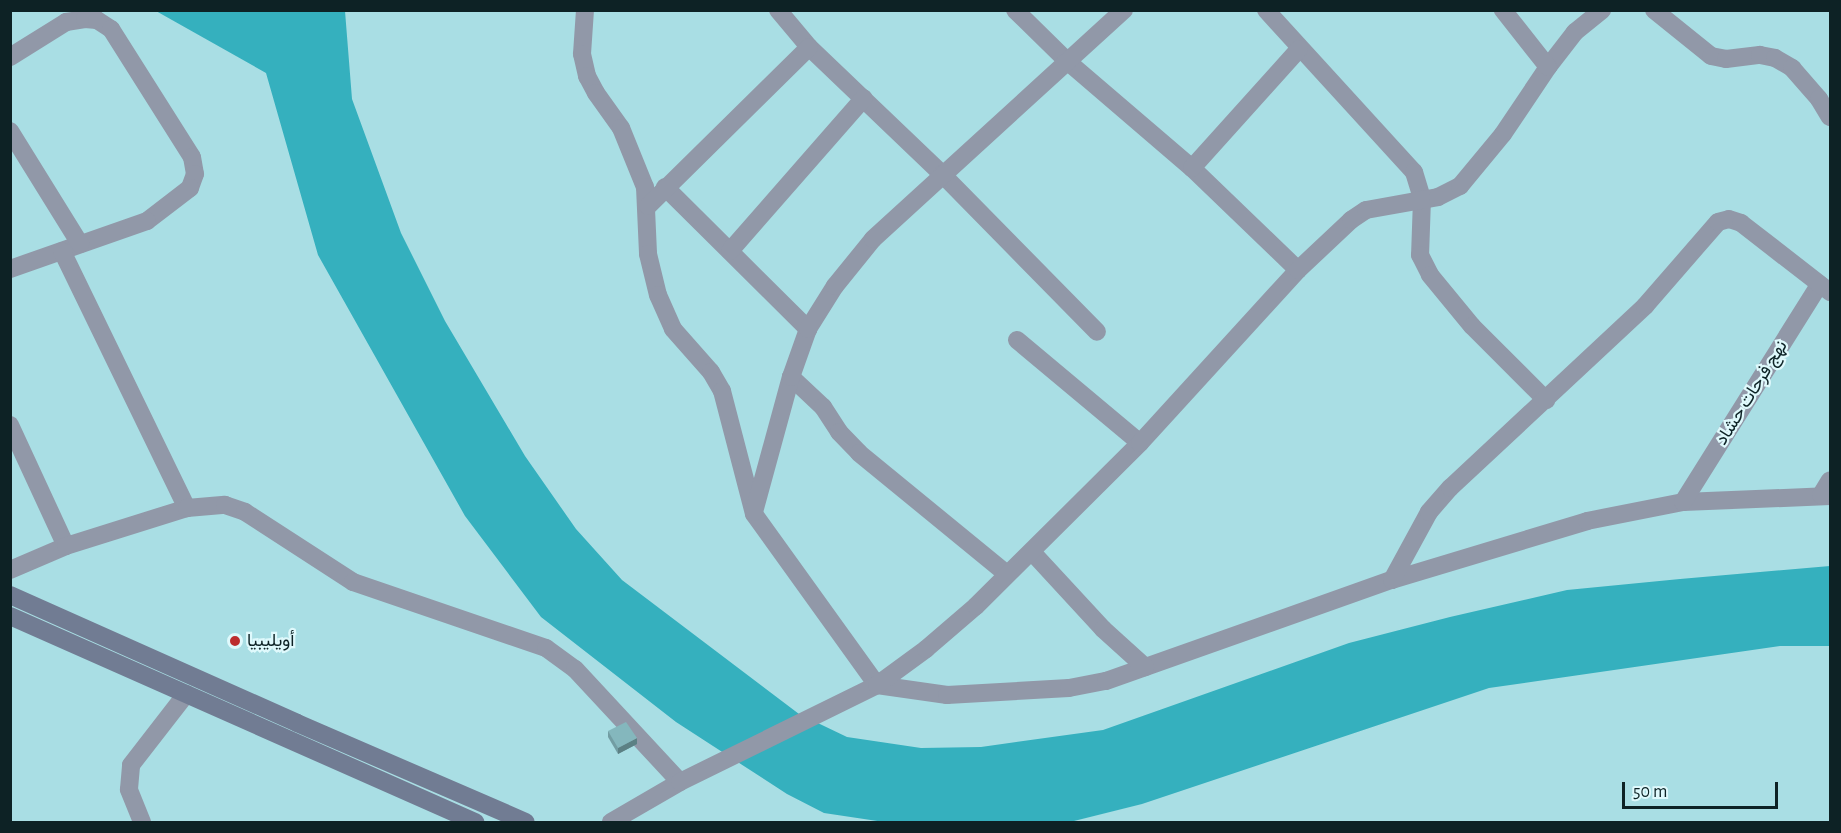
<!DOCTYPE html>
<meta charset="utf-8">
<style>
body{margin:0}
#map{position:relative;width:1841px;height:833px;overflow:hidden;background:#a9dee4;font-family:"Alegreya Sans",Vazirmatn,sans-serif}
div>[style]{position:absolute}
.water>*{inset:0;background:#35b0be}
.minor>*{height:18px;margin:-9px;padding:0 9px;transform-origin:9px;border-radius:9px;background:#9198a8}
.secondary>*{height:18px;margin:-9px;padding:0 9px;transform-origin:9px;border-radius:9px;background:#717c93}
.wall>*{inset:0;background:#729da3}
.shaded-wall>*{inset:0;background:#5c8084}
.building>*{inset:0;background:#84b7bd}
.dots>*{width:16px;height:16px;translate:-50% -50%;box-sizing:border-box;border:3px solid #dff9fc;border-radius:50%}
span{translate:-50% -50%;white-space:nowrap;text-align:center;line-height:1.15;-webkit-text-stroke:4.5px #dff9fc;paint-order:stroke}
.street-label{font-size:18px;color:#0d2225}
.poi-label{font-size:18px;color:#0d2225}
.left{translate:0 -50%;text-align:left}
.frame{position:absolute;inset:0;border:12px solid #0d2225;pointer-events:none}
.scale{position:absolute;left:1622px;top:782px;width:156px;height:27px;box-sizing:border-box;border:3px solid #0d2225;border-top:0;padding-left:8px;font-size:18px;line-height:21px;white-space:nowrap;color:#0d2225;-webkit-text-stroke:4px #dff9fc;paint-order:stroke}
</style>
<div id="map">
<div class="water">
<i style="clip-path:polygon(156px 11px,345px 11px,352px 99px,401px 233px,445px 321px,525px 456px,576px 529px,622px 580px,799px 714px,847px 737px,921px 748px,981px 747px,1103px 730px,1349px 643px,1450px 617px,1567px 590px,1680px 579px,1830px 566px,1830px 646px,1780px 646px,1489px 688px,1142px 804px,1070px 822px,884px 822px,824px 813px,787px 794px,676px 722px,541px 617px,465px 516px,318px 255px,266px 73px)"></i>
</div>
<div class="minor">
<i style="left:585px;top:10px;width:44px;rotate:93.9deg"></i>
<i style="left:582px;top:54px;width:23px;rotate:77deg"></i>
<i style="left:587px;top:76px;width:19px;rotate:62deg"></i>
<i style="left:596px;top:93px;width:43px;rotate:54.5deg"></i>
<i style="left:621px;top:128px;width:64px;rotate:67.9deg"></i>
<i style="left:645px;top:187px;width:67px;rotate:87.4deg"></i>
<i style="left:648px;top:254px;width:42px;rotate:76.3deg"></i>
<i style="left:658px;top:295px;width:37px;rotate:66deg"></i>
<i style="left:673px;top:329px;width:57px;rotate:48.5deg"></i>
<i style="left:711px;top:372px;width:22px;rotate:60deg"></i>
<i style="left:722px;top:391px;width:127px;rotate:75.4deg"></i>
<i style="left:754px;top:514px;width:211px;rotate:54.3deg"></i>
<i style="left:877px;top:685px;width:71px;rotate:8.1deg"></i>
<i style="left:947px;top:695px;width:122px;rotate:-3.3deg"></i>
<i style="left:1069px;top:688px;width:38px;rotate:-11deg"></i>
<i style="left:1106px;top:681px;width:303px;rotate:-19.5deg"></i>
<i style="left:1392px;top:580px;width:204px;rotate:-16.8deg"></i>
<i style="left:1587px;top:521px;width:98px;rotate:-11.2deg"></i>
<i style="left:1683px;top:502px;width:147px;rotate:-2.3deg"></i>
<i style="left:778px;top:10px;width:48px;rotate:50deg"></i>
<i style="left:809px;top:47px;width:184px;rotate:43.7deg"></i>
<i style="left:942px;top:174px;width:221px;rotate:45.5deg"></i>
<i style="left:1015px;top:10px;width:73px;rotate:44.4deg"></i>
<i style="left:1067px;top:61px;width:165px;rotate:40.6deg"></i>
<i style="left:1192px;top:168px;width:147px;rotate:43.9deg"></i>
<i style="left:1266px;top:10px;width:219px;rotate:47.6deg"></i>
<i style="left:1414px;top:172px;width:28px;rotate:73deg"></i>
<i style="left:1422px;top:199px;width:56px;rotate:92deg"></i>
<i style="left:1420px;top:255px;width:22px;rotate:63deg"></i>
<i style="left:1430px;top:275px;width:66px;rotate:50.5deg"></i>
<i style="left:1472px;top:326px;width:105px;rotate:45deg"></i>
<i style="left:1654px;top:10px;width:73px;rotate:38.9deg"></i>
<i style="left:1711px;top:56px;width:15px;rotate:11deg"></i>
<i style="left:1726px;top:59px;width:34px;rotate:-7deg"></i>
<i style="left:1760px;top:55px;width:15px;rotate:11deg"></i>
<i style="left:1775px;top:58px;width:20px;rotate:30deg"></i>
<i style="left:1792px;top:68px;width:41px;rotate:48.9deg"></i>
<i style="left:1819px;top:99px;width:21px;rotate:59deg"></i>
<i style="left:10px;top:57px;width:66px;rotate:-32deg"></i>
<i style="left:66px;top:22px;width:19px;rotate:-9deg"></i>
<i style="left:85px;top:19px;width:12px;rotate:5deg"></i>
<i style="left:97px;top:20px;width:17px;rotate:33deg"></i>
<i style="left:111px;top:29px;width:151px;rotate:57.7deg"></i>
<i style="left:192px;top:157px;width:17px;rotate:80deg"></i>
<i style="left:195px;top:174px;width:15px;rotate:110deg"></i>
<i style="left:190px;top:188px;width:54px;rotate:142.5deg"></i>
<i style="left:147px;top:221px;width:145px;rotate:160.7deg"></i>
<i style="left:1548px;top:67px;width:44px;rotate:-52.4deg"></i>
<i style="left:1575px;top:32px;width:35px;rotate:-39deg"></i>
<i style="left:10px;top:131px;width:133px;rotate:58.2deg"></i>
<i style="left:1192px;top:168px;width:160px;rotate:-48deg"></i>
<i style="left:665px;top:187px;width:202px;rotate:44.8deg"></i>
<i style="left:648px;top:206px;width:226px;rotate:-44.6deg"></i>
<i style="left:62px;top:251px;width:286px;rotate:64.1deg"></i>
<i style="left:730px;top:251px;width:203px;rotate:-48.8deg"></i>
<i style="left:1017px;top:340px;width:160px;rotate:39.9deg"></i>
<i style="left:791px;top:377px;width:44px;rotate:43.2deg"></i>
<i style="left:823px;top:407px;width:30px;rotate:57deg"></i>
<i style="left:839px;top:432px;width:29px;rotate:46deg"></i>
<i style="left:859px;top:453px;width:191px;rotate:39.3deg"></i>
<i style="left:10px;top:425px;width:133px;rotate:65.2deg"></i>
<i style="left:1821px;top:495px;width:17px;rotate:-59deg"></i>
<i style="left:1683px;top:502px;width:257px;rotate:-57.9deg"></i>
<i style="left:754px;top:512px;width:140px;rotate:-74.7deg"></i>
<i style="left:791px;top:377px;width:51px;rotate:-70.5deg"></i>
<i style="left:808px;top:329px;width:51px;rotate:-57.9deg"></i>
<i style="left:835px;top:286px;width:60px;rotate:-51deg"></i>
<i style="left:873px;top:239px;width:340px;rotate:-42.4deg"></i>
<i style="left:1032px;top:552px;width:105px;rotate:47.3deg"></i>
<i style="left:1103px;top:629px;width:57px;rotate:42.1deg"></i>
<i style="left:10px;top:570px;width:61px;rotate:-23.2deg"></i>
<i style="left:66px;top:546px;width:127px;rotate:-17.4deg"></i>
<i style="left:187px;top:508px;width:38px;rotate:-5deg"></i>
<i style="left:225px;top:505px;width:21px;rotate:19deg"></i>
<i style="left:245px;top:512px;width:129px;rotate:32.9deg"></i>
<i style="left:353px;top:582px;width:204px;rotate:18.9deg"></i>
<i style="left:546px;top:648px;width:36px;rotate:36deg"></i>
<i style="left:575px;top:669px;width:154px;rotate:47.1deg"></i>
<i style="left:1392px;top:580px;width:77px;rotate:-61.4deg"></i>
<i style="left:1429px;top:512px;width:32px;rotate:-49deg"></i>
<i style="left:1450px;top:488px;width:267px;rotate:-43deg"></i>
<i style="left:1645px;top:306px;width:111px;rotate:-49deg"></i>
<i style="left:1718px;top:222px;width:11px;rotate:-15deg"></i>
<i style="left:1729px;top:219px;width:13px;rotate:18deg"></i>
<i style="left:1741px;top:223px;width:113px;rotate:37.8deg"></i>
<i style="left:142px;top:822px;width:35px;rotate:-112deg"></i>
<i style="left:129px;top:789px;width:24px;rotate:-85deg"></i>
<i style="left:131px;top:765px;width:90px;rotate:-52.2deg"></i>
<i style="left:611px;top:822px;width:80px;rotate:-30.1deg"></i>
<i style="left:680px;top:782px;width:220px;rotate:-26.2deg"></i>
<i style="left:877px;top:685px;width:61px;rotate:-36.3deg"></i>
<i style="left:926px;top:649px;width:66px;rotate:-40.7deg"></i>
<i style="left:976px;top:606px;width:231px;rotate:-44.8deg"></i>
<i style="left:1140px;top:443px;width:234px;rotate:-47.6deg"></i>
<i style="left:1298px;top:270px;width:73px;rotate:-43.3deg"></i>
<i style="left:1351px;top:220px;width:18px;rotate:-34deg"></i>
<i style="left:1366px;top:210px;width:73px;rotate:-10.2deg"></i>
<i style="left:1438px;top:197px;width:25px;rotate:-27deg"></i>
<i style="left:1460px;top:186px;width:67px;rotate:-50.4deg"></i>
<i style="left:1503px;top:134px;width:81px;rotate:-56.1deg"></i>
<i style="left:1548px;top:67px;width:73px;rotate:-128.3deg"></i>
</div>
<div class="secondary">
<i style="left:10px;top:595px;width:314px;rotate:24deg"></i>
<i style="left:297px;top:723px;width:249px;rotate:23.4deg"></i>
<i style="left:10px;top:616px;width:509px;rotate:23.89deg"></i>
</div>
<div class="wall">
<i style="clip-path:polygon(608px 731px,637px 744px,618px 754px,608px 737px)"></i>
</div>
<div class="shaded-wall">
<i style="clip-path:polygon(637px 738px,637px 744px,618px 754px,618px 748px)"></i>
</div>
<div class="building">
<i style="clip-path:polygon(626px 722px,637px 738px,618px 748px,608px 731px)"></i>
</div>
<div class="dots">
<i style="left:235px;top:641px;background:#bc2d2e"></i>
</div>
<div class="street-label">
<span style="left:1752px;top:393px;rotate:-58deg">نهج فرحات حشاد</span>
</div>
<div class="poi-label">
<span class="left" style="left:247px;top:641px">أويليبيا</span>
</div>
<div class="frame"></div>
<div class="scale">50 m</div>
</div>
